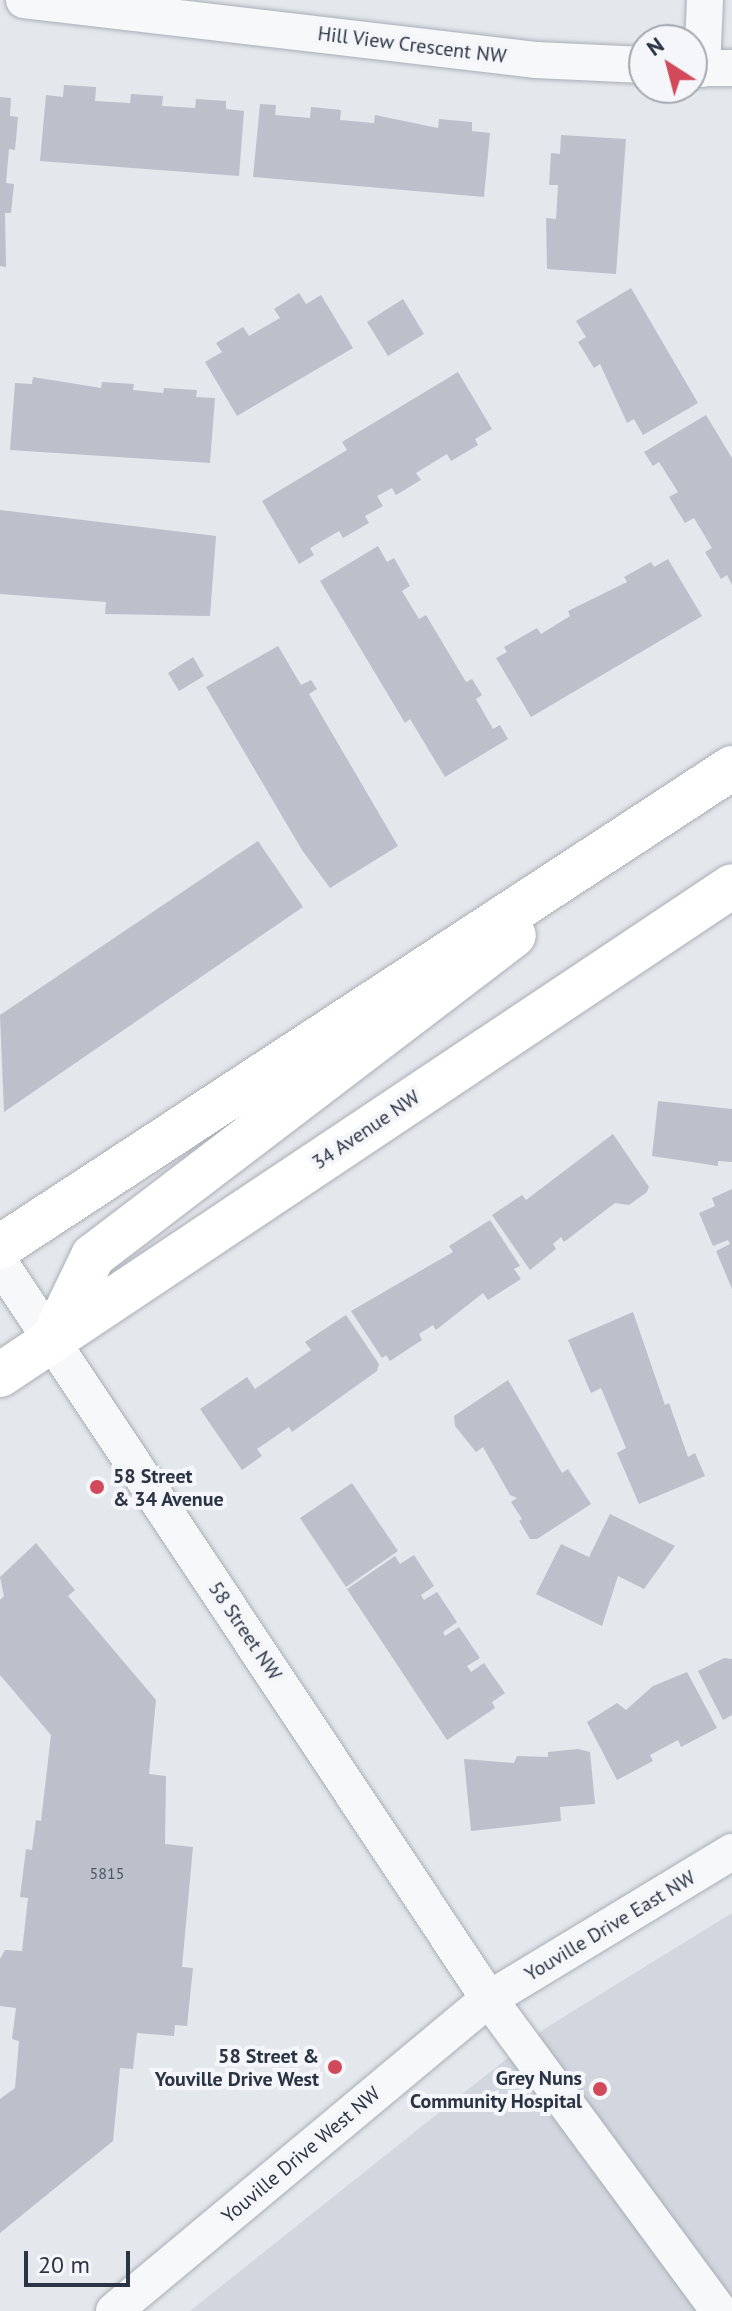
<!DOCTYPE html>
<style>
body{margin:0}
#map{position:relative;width:732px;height:2311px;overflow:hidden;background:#e4e7ec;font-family:"PT Sans",sans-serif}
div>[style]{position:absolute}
.built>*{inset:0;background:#d2d6de}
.building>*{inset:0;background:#bbc0ca}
.roads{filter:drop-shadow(0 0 2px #a9aeb7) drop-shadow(0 0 2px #a9aeb7)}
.minor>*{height:36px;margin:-18px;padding:0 18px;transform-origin:18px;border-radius:18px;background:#f7f8fa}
.major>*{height:44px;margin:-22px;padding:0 22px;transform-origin:22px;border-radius:22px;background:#fff}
.dots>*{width:22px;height:22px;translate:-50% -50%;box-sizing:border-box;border:4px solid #f4f6f9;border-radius:50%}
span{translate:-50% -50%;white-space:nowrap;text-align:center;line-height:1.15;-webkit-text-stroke:8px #f4f6f9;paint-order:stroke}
.number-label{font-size:16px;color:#4f5766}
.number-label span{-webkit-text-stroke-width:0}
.street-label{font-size:20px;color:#2b3445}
.poi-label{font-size:20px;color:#2b3445;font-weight:700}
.left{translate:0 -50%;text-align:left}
.right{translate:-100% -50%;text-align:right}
.north{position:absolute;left:628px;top:24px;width:80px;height:80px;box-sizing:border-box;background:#f4f6f9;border:2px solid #a4a8b1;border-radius:50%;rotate:324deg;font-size:22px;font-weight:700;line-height:32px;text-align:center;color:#2b3445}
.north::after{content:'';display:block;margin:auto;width:28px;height:36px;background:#d1495b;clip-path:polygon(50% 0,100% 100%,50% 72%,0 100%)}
.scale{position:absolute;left:24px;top:2251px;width:106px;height:36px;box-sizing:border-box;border:4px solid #2b3445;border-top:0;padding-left:10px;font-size:24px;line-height:28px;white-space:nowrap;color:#2b3445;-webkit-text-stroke:6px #f4f6f9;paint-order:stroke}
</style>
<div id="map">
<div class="built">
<i style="clip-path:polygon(732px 1913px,732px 2311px,190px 2311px,544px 2029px)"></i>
</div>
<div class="building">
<i style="clip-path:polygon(64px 85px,96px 87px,95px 101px,130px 103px,131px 94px,163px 96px,162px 106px,195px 108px,196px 99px,226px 101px,226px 109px,244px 111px,239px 176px,40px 161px,46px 95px,63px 97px)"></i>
<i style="clip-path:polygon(0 97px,11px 98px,10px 116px,18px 117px,15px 150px,9px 149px,6px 183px,14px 184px,11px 213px,5px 213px,6px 267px,0 266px)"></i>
<i style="clip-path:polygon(260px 104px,276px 105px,275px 115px,310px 118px,311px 107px,341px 110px,340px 120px,374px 123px,375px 115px,438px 128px,439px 119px,472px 122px,472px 131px,490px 133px,484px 197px,253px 177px)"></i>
<i style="clip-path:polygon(561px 135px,626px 139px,616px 274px,547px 269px,546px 218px,556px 219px,558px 185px,549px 185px,551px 153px,560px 154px)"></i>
<i style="clip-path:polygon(631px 288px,698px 403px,643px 435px,634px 419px,627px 423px,600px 364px,594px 368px,578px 342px,586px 337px,576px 321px)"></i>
<i style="clip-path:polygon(299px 293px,306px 304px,321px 295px,353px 348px,237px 416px,205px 362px,222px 352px,216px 343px,243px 327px,249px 336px,280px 318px,274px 309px)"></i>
<i style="clip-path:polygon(403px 299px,424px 334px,388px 356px,367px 322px)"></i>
<i style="clip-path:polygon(458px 372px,492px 429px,475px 439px,478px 445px,451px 461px,447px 454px,416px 473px,421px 480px,396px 495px,392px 488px,377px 496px,383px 506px,365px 516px,369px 523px,343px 538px,339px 531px,310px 548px,314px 555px,299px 564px,262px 501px,347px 450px,342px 442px)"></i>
<i style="clip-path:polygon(33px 377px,101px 388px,102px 382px,134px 384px,133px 390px,163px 393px,164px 388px,197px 390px,196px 397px,215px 398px,210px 463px,10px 450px,15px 383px,32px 384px)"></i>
<i style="clip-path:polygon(706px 415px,732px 458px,732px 585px,727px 575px,721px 579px,705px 552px,712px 548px,694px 518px,685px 523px,669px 497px,678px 492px,659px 462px,653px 466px,644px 452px)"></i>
<i style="clip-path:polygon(0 510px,216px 536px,210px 616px,105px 614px,106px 602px,0 594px)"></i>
<i style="clip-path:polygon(378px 546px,387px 562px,394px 558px,410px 586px,402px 591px,419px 619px,426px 615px,466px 682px,472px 679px,482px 695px,476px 699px,493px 729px,500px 725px,508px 739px,445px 777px,410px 719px,405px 723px,320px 581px)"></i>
<i style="clip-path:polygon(668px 559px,702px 616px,531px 717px,496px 658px,507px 652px,504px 647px,537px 628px,541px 634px,570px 616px,568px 611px,627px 582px,624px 577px,651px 562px,654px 567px)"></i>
<i style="clip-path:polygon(278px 646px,301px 685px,311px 680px,317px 689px,309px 694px,398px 846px,330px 888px,302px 850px,206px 687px)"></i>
<i style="clip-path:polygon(193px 657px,204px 676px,179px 691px,168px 673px)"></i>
<i style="clip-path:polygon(258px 841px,303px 907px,4px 1112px,0 1015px)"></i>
<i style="clip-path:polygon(658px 1101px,732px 1109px,732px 1162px,718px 1161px,718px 1166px,652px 1156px)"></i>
<i style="clip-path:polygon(613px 1134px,649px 1187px,647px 1192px,629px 1205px,615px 1203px,564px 1242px,561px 1237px,553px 1244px,556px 1249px,530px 1270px,492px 1215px,522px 1195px,526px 1200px)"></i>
<i style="clip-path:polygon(732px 1189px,732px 1289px,716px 1251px,730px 1244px,728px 1240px,713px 1246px,699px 1213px,715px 1206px,712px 1198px)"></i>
<i style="clip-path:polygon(490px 1220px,520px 1266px,514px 1269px,521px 1279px,488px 1300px,483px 1293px,436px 1330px,433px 1325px,419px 1334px,422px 1340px,390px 1361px,386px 1355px,382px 1358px,351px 1311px,453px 1252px,449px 1246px)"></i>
<i style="clip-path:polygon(633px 1312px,665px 1405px,669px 1403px,688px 1457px,695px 1453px,705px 1476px,639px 1504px,617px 1453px,626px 1448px,601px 1388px,591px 1393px,568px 1340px)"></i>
<i style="clip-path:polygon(346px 1315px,379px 1364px,377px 1371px,292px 1432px,289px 1427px,257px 1449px,262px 1456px,242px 1470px,200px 1409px,247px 1377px,255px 1389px,311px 1350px,305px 1342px)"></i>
<i style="clip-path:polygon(508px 1380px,562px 1473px,568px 1469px,591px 1504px,537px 1539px,530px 1539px,519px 1521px,522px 1519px,511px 1502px,517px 1498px,510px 1495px,483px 1447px,476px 1452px,455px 1426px,454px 1416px)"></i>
<i style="clip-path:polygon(352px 1483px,398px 1551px,346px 1587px,300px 1518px)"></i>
<i style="clip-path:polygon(610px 1514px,675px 1546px,644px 1589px,618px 1576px,602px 1626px,536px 1594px,561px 1544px,589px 1557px)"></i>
<i style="clip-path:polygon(36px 1543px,75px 1590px,68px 1596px,156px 1700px,149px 1774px,166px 1776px,165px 1844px,193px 1847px,182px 1967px,193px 1968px,187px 2026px,175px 2025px,174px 2036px,137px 2033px,133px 2069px,120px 2068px,113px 2141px,0 2233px,0 2099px,15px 2088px,19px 2041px,12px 2039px,16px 2008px,0 2006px,0 1959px,5px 1950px,22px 1951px,28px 1898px,20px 1897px,26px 1849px,32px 1850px,36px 1820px,41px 1821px,51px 1735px,0 1675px,0 1600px,4px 1596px,0 1577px)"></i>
<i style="clip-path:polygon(414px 1555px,434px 1586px,421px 1595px,424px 1600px,437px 1592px,457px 1622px,443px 1632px,445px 1636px,459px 1627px,480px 1658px,467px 1666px,471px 1672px,484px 1663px,505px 1693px,492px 1702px,495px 1708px,447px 1740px,347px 1589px,395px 1556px,400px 1564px)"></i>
<i style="clip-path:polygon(724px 1658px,732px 1659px,732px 1715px,723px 1720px,698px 1671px)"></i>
<i style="clip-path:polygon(687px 1672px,717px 1728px,681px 1747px,678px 1740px,650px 1755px,653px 1761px,617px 1780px,587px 1722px,617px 1703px,626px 1710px,653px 1686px)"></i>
<i style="clip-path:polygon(578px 1749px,590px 1752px,595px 1804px,560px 1807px,561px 1821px,471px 1831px,464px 1759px,514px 1763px,517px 1756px,548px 1757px,548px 1752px)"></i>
</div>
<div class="roads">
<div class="minor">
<i style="left:24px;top:0;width:516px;rotate:6.68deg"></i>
<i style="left:536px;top:60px;width:108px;rotate:2.7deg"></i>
<i style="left:692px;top:68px;width:40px"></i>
<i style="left:702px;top:69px;width:69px;rotate:-87.5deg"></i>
<i style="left:0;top:1263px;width:884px;rotate:56.4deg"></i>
<i style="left:489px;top:1999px;width:388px;rotate:53.6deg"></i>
<i style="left:114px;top:2311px;width:488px;rotate:-39.8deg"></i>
<i style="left:489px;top:1999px;width:284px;rotate:-31.2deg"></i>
</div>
<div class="major">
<i style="left:0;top:1247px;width:875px;rotate:-33.2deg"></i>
<i style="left:54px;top:1337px;width:90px;rotate:-64.3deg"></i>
<i style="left:93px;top:1256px;width:529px;rotate:-37.32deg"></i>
<i style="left:0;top:1375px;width:880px;rotate:-33.74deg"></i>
</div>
</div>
<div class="dots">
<i style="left:97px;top:1487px;background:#d1495b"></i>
<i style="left:335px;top:2067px;background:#d1495b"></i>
<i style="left:600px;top:2089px;background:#d1495b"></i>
</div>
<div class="number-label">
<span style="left:107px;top:1873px">5815</span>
</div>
<div class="street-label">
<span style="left:412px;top:45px;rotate:7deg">Hill View Crescent NW</span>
<span style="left:366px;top:1130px;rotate:-34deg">34 Avenue NW</span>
<span style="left:245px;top:1631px;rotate:56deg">58 Street NW</span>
<span style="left:610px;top:1926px;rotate:-31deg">Youville Drive East NW</span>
<span style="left:301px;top:2155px;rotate:-40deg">Youville Drive West NW</span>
</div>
<div class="poi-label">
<span class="left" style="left:113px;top:1488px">58 Street<br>&amp; 34 Avenue</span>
<span class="right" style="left:319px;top:2068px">58 Street &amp;<br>Youville Drive West</span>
<span class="right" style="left:582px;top:2090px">Grey Nuns<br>Community Hospital</span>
</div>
<div class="north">N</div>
<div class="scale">20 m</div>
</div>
